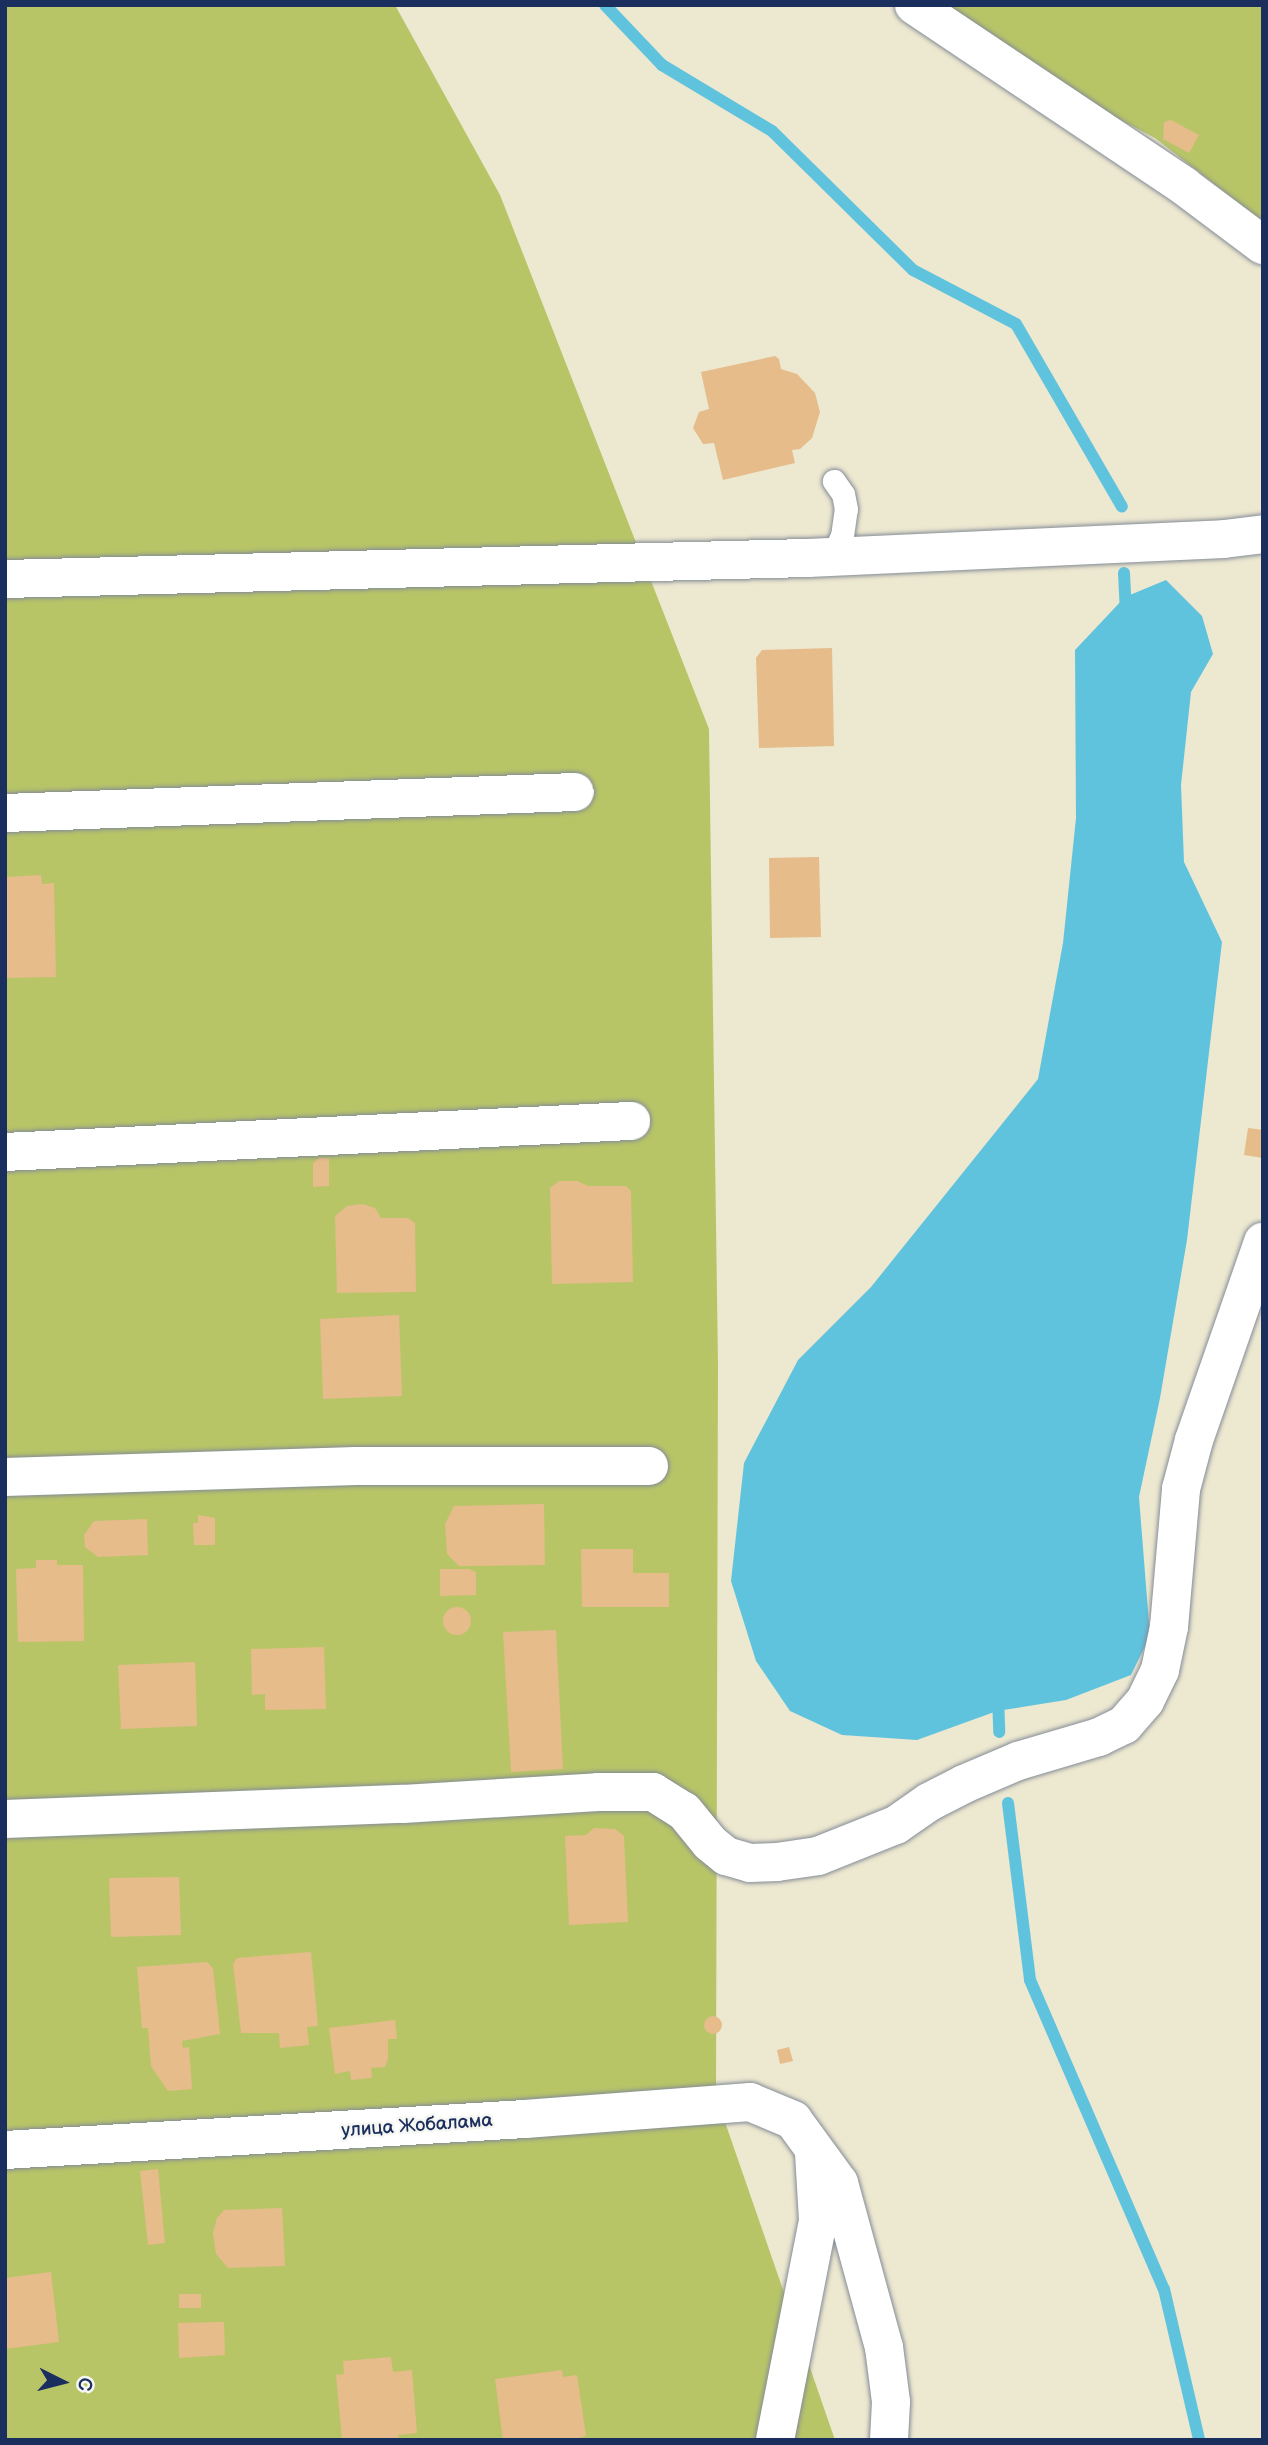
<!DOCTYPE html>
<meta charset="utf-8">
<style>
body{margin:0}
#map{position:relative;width:1268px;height:2445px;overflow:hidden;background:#ede8d0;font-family:"Balsamiq Sans",sans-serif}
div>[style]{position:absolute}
.green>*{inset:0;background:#b8c567}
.water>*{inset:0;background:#60c3de}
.stream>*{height:12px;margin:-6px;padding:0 6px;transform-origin:6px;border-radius:6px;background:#60c3de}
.building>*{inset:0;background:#e5bc8a}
.round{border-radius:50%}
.roads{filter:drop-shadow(0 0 2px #848c97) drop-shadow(0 0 2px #848c97)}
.service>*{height:23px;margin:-11.5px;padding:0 11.5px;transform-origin:11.5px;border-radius:11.5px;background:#fff}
.minor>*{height:38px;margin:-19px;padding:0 19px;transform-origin:19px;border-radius:19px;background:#fff}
span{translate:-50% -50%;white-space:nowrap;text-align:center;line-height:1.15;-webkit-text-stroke:5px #f6f6f2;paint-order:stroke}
.street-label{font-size:19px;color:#1b2f5e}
.frame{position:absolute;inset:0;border:7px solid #1b2f5e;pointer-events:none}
.north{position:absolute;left:28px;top:2347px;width:70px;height:70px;-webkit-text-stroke:5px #f6f6f2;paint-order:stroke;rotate:96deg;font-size:19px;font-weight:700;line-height:28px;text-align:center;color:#1b2f5e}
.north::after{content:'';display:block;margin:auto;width:24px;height:32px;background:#1b2f5e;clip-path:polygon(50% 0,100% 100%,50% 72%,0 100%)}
</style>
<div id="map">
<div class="green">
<i style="clip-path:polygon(5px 5px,395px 5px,500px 195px,709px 729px,718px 1365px,716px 2096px,835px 2440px,5px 2440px)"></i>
<i style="clip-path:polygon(901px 5px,1263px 5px,1263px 222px,1155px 138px)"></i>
</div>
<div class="water">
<i style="clip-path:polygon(1166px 580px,1202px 616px,1213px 654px,1191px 692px,1181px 785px,1184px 862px,1222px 942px,1187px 1240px,1160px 1398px,1139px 1497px,1150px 1636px,1131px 1675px,1066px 1700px,997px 1711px,917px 1740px,842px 1735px,790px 1711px,756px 1661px,731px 1581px,744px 1463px,798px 1360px,871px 1287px,1038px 1079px,1063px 943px,1076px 818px,1075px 650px,1125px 597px)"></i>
</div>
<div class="stream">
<i style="left:605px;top:5px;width:83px;rotate:46.5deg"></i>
<i style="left:662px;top:65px;width:128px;rotate:31deg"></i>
<i style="left:772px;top:131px;width:198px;rotate:44.6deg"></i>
<i style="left:913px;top:270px;width:116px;rotate:27.7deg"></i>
<i style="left:1016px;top:324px;width:211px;rotate:59.9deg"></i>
<i style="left:1124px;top:573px;width:41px;rotate:87.2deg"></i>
<i style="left:998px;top:1696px;width:36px;rotate:88deg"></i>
<i style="left:1008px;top:1803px;width:178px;rotate:82.9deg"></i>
<i style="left:1030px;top:1980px;width:337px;rotate:66.6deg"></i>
<i style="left:1164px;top:2289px;width:155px;rotate:76.9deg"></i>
</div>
<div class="building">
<i style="clip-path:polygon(1171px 120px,1199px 135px,1189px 153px,1163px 139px,1164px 122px)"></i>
<i style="clip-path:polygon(775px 356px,779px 359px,781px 369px,797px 374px,815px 393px,820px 412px,812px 438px,800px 449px,792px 450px,795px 463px,723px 480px,714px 443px,703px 444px,693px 428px,699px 412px,709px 409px,701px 372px)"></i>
<i style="clip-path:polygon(832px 648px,834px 746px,759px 748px,756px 658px,762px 650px)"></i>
<i style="clip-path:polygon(819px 857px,821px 937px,770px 938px,769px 858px)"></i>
<i style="clip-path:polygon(41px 875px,42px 884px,54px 883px,56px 977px,5px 978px,5px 877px)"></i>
<i style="clip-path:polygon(1248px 1128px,1263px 1130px,1263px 1158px,1244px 1155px)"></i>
<i style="clip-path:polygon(319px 1158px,329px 1158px,329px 1186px,313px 1187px,313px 1163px)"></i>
<i style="clip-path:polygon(559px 1181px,577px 1181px,588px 1186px,626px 1186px,631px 1191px,633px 1282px,552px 1284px,550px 1188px)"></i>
<i style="clip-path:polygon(363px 1204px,375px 1208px,381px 1218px,408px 1218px,415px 1223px,416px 1292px,337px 1293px,335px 1216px,347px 1206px)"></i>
<i style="clip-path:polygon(399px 1315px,402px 1396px,323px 1399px,320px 1319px)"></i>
<i style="clip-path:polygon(544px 1504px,545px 1565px,459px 1566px,447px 1554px,445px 1524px,454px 1506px)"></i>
<i style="clip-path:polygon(198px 1515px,215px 1518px,215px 1545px,194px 1545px,193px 1523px,198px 1523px)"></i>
<i style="clip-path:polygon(147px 1519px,148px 1555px,98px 1557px,85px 1547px,84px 1535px,94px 1521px)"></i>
<i style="clip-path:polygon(581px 1549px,633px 1549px,633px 1573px,669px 1573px,669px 1607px,582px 1607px)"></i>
<i style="clip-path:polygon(36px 1560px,57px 1560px,57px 1565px,83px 1565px,84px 1641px,18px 1642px,16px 1569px,36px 1568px)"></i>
<i style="clip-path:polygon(440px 1569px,469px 1569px,476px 1572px,476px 1595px,440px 1596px)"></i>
<i class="round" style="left:443px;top:1607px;width:28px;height:28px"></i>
<i style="clip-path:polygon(556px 1630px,563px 1769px,511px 1772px,503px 1632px)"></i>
<i style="clip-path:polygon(324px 1647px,326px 1709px,265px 1710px,265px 1694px,252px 1695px,251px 1649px)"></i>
<i style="clip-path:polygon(195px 1662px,197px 1726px,121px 1729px,118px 1665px)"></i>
<i style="clip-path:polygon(594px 1828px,615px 1829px,624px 1836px,628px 1922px,569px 1925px,565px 1836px,586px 1835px)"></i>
<i style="clip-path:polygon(179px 1877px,181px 1935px,111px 1937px,109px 1878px)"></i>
<i style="clip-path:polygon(311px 1952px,318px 2026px,307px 2027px,309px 2045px,280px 2048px,279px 2033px,241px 2033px,233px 1964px,237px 1958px)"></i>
<i style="clip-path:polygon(207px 1962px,213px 1968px,220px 2034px,182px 2041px,183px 2048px,189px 2047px,192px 2089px,168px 2091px,151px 2066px,148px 2028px,142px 2028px,137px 1967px)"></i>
<i class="round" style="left:704px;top:2016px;width:18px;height:18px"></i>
<i style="clip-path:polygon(395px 2020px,397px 2039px,388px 2039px,388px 2059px,385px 2067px,371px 2068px,372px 2078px,351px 2080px,350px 2071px,335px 2074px,329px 2028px)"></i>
<i style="clip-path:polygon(789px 2047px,793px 2061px,780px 2064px,777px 2050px)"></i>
<i style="clip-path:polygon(158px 2169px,165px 2243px,148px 2245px,140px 2171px)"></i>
<i style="clip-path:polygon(282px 2208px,285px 2266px,228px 2268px,216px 2254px,213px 2233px,217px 2218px,224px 2210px)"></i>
<i style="clip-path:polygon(51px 2272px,59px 2342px,5px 2349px,5px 2278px)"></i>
<i style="clip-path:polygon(179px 2294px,201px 2294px,201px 2308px,179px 2308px)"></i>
<i style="clip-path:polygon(224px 2322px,225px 2355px,179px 2358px,178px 2323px)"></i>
<i style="clip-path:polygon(391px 2357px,393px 2372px,412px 2370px,417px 2433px,398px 2435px,399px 2440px,342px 2440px,336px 2375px,344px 2374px,343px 2361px)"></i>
<i style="clip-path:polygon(562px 2370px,563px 2377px,577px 2375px,586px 2436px,570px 2440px,503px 2440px,495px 2379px)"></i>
</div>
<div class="roads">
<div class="service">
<i style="left:832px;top:557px;width:23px;rotate:-65deg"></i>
<i style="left:842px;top:536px;width:27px;rotate:-82deg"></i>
<i style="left:846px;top:509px;width:15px;rotate:-101deg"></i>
<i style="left:843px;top:494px;width:16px;rotate:-125deg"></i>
</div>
<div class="minor">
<i style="left:914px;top:5px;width:325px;rotate:33.8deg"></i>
<i style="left:1184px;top:186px;width:99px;rotate:36.8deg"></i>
<i style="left:5px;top:579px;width:803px;rotate:-1.5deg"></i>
<i style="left:808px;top:558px;width:416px;rotate:-2.6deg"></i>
<i style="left:1224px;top:539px;width:39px;rotate:-7deg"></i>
<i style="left:5px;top:813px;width:570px;rotate:-2.11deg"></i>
<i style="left:5px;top:1152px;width:627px;rotate:-2.84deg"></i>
<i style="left:5px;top:1477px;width:351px;rotate:-1.8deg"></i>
<i style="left:356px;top:1466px;width:293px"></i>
<i style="left:5px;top:1819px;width:398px;rotate:-2.2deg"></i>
<i style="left:403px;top:1804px;width:195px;rotate:-3.5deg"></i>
<i style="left:598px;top:1792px;width:55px"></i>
<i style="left:653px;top:1792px;width:36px;rotate:32deg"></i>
<i style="left:684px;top:1811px;width:41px;rotate:50.9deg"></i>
<i style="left:710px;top:1843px;width:21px;rotate:39deg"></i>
<i style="left:726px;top:1856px;width:25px;rotate:16deg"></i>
<i style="left:750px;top:1863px;width:27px;rotate:-2deg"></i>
<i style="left:777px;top:1862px;width:41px;rotate:-8.3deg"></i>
<i style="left:818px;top:1856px;width:84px;rotate:-21.7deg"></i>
<i style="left:896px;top:1825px;width:40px;rotate:-34.9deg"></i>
<i style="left:929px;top:1802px;width:39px;rotate:-27deg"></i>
<i style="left:964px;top:1784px;width:59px;rotate:-23.1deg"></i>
<i style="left:1018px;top:1761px;width:84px;rotate:-16.5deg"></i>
<i style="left:1099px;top:1737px;width:28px;rotate:-26deg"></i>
<i style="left:1124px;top:1725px;width:32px;rotate:-49deg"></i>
<i style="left:1145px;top:1701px;width:34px;rotate:-64deg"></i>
<i style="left:1160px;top:1670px;width:44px;rotate:-78.2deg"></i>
<i style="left:1169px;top:1627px;width:139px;rotate:-85deg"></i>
<i style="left:1181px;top:1489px;width:51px;rotate:-75.1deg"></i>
<i style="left:1194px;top:1440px;width:210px;rotate:-70.8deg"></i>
<i style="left:5px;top:2150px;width:521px;rotate:-3.41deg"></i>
<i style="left:525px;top:2119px;width:226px;rotate:-4.3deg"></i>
<i style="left:750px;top:2102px;width:47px;rotate:22.7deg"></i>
<i style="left:793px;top:2120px;width:78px;rotate:53.9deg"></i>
<i style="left:839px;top:2183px;width:170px;rotate:74.7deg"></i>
<i style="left:884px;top:2347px;width:55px;rotate:82.7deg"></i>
<i style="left:891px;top:2402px;width:38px;rotate:93deg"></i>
<i style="left:775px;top:2440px;width:224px;rotate:-78.9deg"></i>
<i style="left:818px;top:2220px;width:67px;rotate:-93.4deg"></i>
</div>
</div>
<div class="street-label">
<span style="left:417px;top:2126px;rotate:-4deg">улица Жобалама</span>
</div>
<div class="frame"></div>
<div class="north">С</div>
</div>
